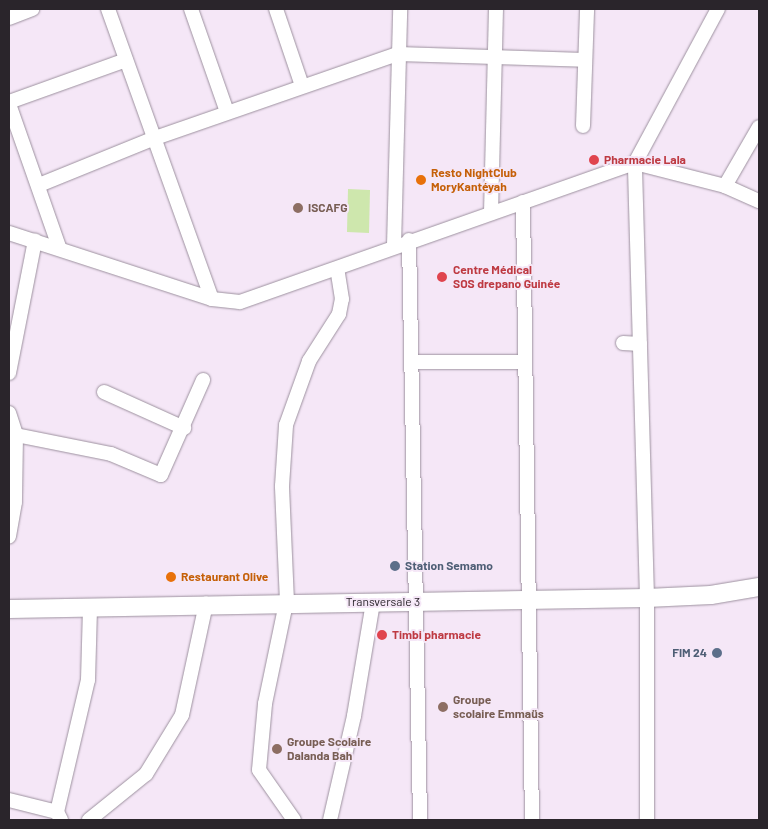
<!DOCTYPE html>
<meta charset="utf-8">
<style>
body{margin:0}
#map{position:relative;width:768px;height:829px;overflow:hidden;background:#f5e7f7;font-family:Barlow,sans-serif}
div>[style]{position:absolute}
.green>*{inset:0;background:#cee7ad}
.roads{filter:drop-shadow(0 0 1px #9d919f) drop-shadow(0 0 1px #9d919f)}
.minor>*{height:14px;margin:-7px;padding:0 7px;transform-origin:7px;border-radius:7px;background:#fff}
.major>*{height:18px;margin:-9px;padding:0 9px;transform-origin:9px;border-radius:9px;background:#fff}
.dots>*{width:14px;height:14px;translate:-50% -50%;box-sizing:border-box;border:2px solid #f5e7f7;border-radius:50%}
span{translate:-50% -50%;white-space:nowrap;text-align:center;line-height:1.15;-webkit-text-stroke:4px #f5e7f7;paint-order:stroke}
.health-label{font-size:12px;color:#be3a42;font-weight:700}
.left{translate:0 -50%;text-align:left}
.food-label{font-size:12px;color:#c56008;font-weight:700}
.education-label{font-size:12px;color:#785e54;font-weight:700}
.service-label{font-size:12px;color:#4e5e75;font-weight:700}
.right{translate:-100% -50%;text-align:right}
.street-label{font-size:12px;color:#2a252b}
.frame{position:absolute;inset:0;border:10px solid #2a252b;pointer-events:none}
</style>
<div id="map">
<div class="green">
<i style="clip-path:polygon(348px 189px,370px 190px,369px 233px,347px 232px)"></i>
</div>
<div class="roads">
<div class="minor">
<i style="left:108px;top:9px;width:308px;rotate:70.3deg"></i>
<i style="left:191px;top:9px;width:109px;rotate:70.7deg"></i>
<i style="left:276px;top:9px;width:81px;rotate:71.3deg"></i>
<i style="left:9px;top:18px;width:25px;rotate:-21deg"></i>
<i style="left:9px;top:102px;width:124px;rotate:-19.7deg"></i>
<i style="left:9px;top:104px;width:151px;rotate:70.7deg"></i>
<i style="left:583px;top:126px;width:117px;rotate:-88deg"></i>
<i style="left:39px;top:185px;width:125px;rotate:-22.1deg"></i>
<i style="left:155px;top:138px;width:256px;rotate:-19.1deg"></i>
<i style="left:397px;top:54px;width:188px;rotate:1.8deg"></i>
<i style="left:725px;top:186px;width:68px;rotate:-60deg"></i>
<i style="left:523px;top:202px;width:618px;rotate:89.17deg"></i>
<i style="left:491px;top:213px;width:204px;rotate:-88.6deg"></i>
<i style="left:9px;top:233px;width:213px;rotate:18deg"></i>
<i style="left:212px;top:299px;width:28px;rotate:6deg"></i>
<i style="left:240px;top:302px;width:419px;rotate:-19.4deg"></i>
<i style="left:635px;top:163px;width:175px;rotate:-61.7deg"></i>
<i style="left:409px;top:240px;width:580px;rotate:88.91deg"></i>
<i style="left:394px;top:246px;width:237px;rotate:-88.5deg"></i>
<i style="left:623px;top:343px;width:17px;rotate:3deg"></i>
<i style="left:411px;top:362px;width:113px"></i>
<i style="left:9px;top:373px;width:135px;rotate:-78.9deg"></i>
<i style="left:104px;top:392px;width:88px;rotate:24.2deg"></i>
<i style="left:9px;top:413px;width:23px;rotate:72deg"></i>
<i style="left:16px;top:435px;width:67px;rotate:90.9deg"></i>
<i style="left:15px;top:502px;width:35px;rotate:100deg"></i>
<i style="left:16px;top:435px;width:97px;rotate:11.3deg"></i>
<i style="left:111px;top:454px;width:54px;rotate:22.8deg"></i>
<i style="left:161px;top:475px;width:104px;rotate:-66.1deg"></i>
<i style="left:287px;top:602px;width:116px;rotate:-92.5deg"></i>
<i style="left:282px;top:486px;width:61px;rotate:-86.2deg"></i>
<i style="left:286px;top:425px;width:68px;rotate:-70.2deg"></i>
<i style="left:309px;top:361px;width:56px;rotate:-57.4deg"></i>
<i style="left:339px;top:314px;width:15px;rotate:-79deg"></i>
<i style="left:342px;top:299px;width:31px;rotate:-99deg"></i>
<i style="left:285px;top:608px;width:98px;rotate:101.8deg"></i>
<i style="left:265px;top:704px;width:66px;rotate:95.2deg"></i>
<i style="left:259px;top:770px;width:61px;rotate:55deg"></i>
<i style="left:9px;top:800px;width:49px;rotate:14deg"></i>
<i style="left:57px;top:812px;width:9px;rotate:63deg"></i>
<i style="left:57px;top:812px;width:136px;rotate:-76.8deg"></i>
<i style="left:88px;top:680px;width:73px;rotate:-88.4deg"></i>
<i style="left:89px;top:820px;width:73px;rotate:-38.9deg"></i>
<i style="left:146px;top:774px;width:69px;rotate:-58.6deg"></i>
<i style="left:182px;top:715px;width:114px;rotate:-77.8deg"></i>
<i style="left:330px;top:820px;width:107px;rotate:-77deg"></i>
<i style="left:354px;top:716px;width:116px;rotate:-80.5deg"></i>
<i style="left:647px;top:820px;width:222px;rotate:-90deg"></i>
<i style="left:647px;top:598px;width:435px;rotate:-91.6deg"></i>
<i style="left:635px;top:163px;width:93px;rotate:14.3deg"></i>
<i style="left:725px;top:186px;width:37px;rotate:24deg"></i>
</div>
<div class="major">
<i style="left:9px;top:609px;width:638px;rotate:-0.99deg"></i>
<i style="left:647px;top:598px;width:64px;rotate:-2.7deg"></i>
<i style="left:711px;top:595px;width:49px;rotate:-9.5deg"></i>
</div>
</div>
<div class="dots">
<i style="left:594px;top:160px;background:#e0444e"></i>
<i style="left:421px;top:180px;background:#e8710a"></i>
<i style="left:298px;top:208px;background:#8d6e63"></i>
<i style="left:442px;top:277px;background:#e0444e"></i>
<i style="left:395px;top:566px;background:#5c6f8a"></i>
<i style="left:171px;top:577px;background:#e8710a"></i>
<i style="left:382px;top:635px;background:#e0444e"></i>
<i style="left:717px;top:653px;background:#5c6f8a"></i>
<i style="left:443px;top:707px;background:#8d6e63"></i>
<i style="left:277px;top:749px;background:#8d6e63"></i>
</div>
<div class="health-label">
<span class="left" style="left:604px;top:160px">Pharmacie Lala</span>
<span class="left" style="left:453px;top:277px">Centre Médical<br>SOS drepano Guinée</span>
<span class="left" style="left:392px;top:635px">Timbi pharmacie</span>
</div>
<div class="food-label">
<span class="left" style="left:431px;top:180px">Resto NightClub<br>MoryKantéyah</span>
<span class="left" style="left:181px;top:577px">Restaurant Olive</span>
</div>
<div class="education-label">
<span class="left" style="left:308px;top:208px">ISCAFG</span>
<span class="left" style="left:453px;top:707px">Groupe<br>scolaire Emmaüs</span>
<span class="left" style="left:287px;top:749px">Groupe Scolaire<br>Dalanda Bah</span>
</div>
<div class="service-label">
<span class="left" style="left:405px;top:566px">Station Semamo</span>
<span class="right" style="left:707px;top:653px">FIM 24</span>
</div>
<div class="street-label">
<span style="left:383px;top:602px">Transversale 3</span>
</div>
<div class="frame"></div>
</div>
